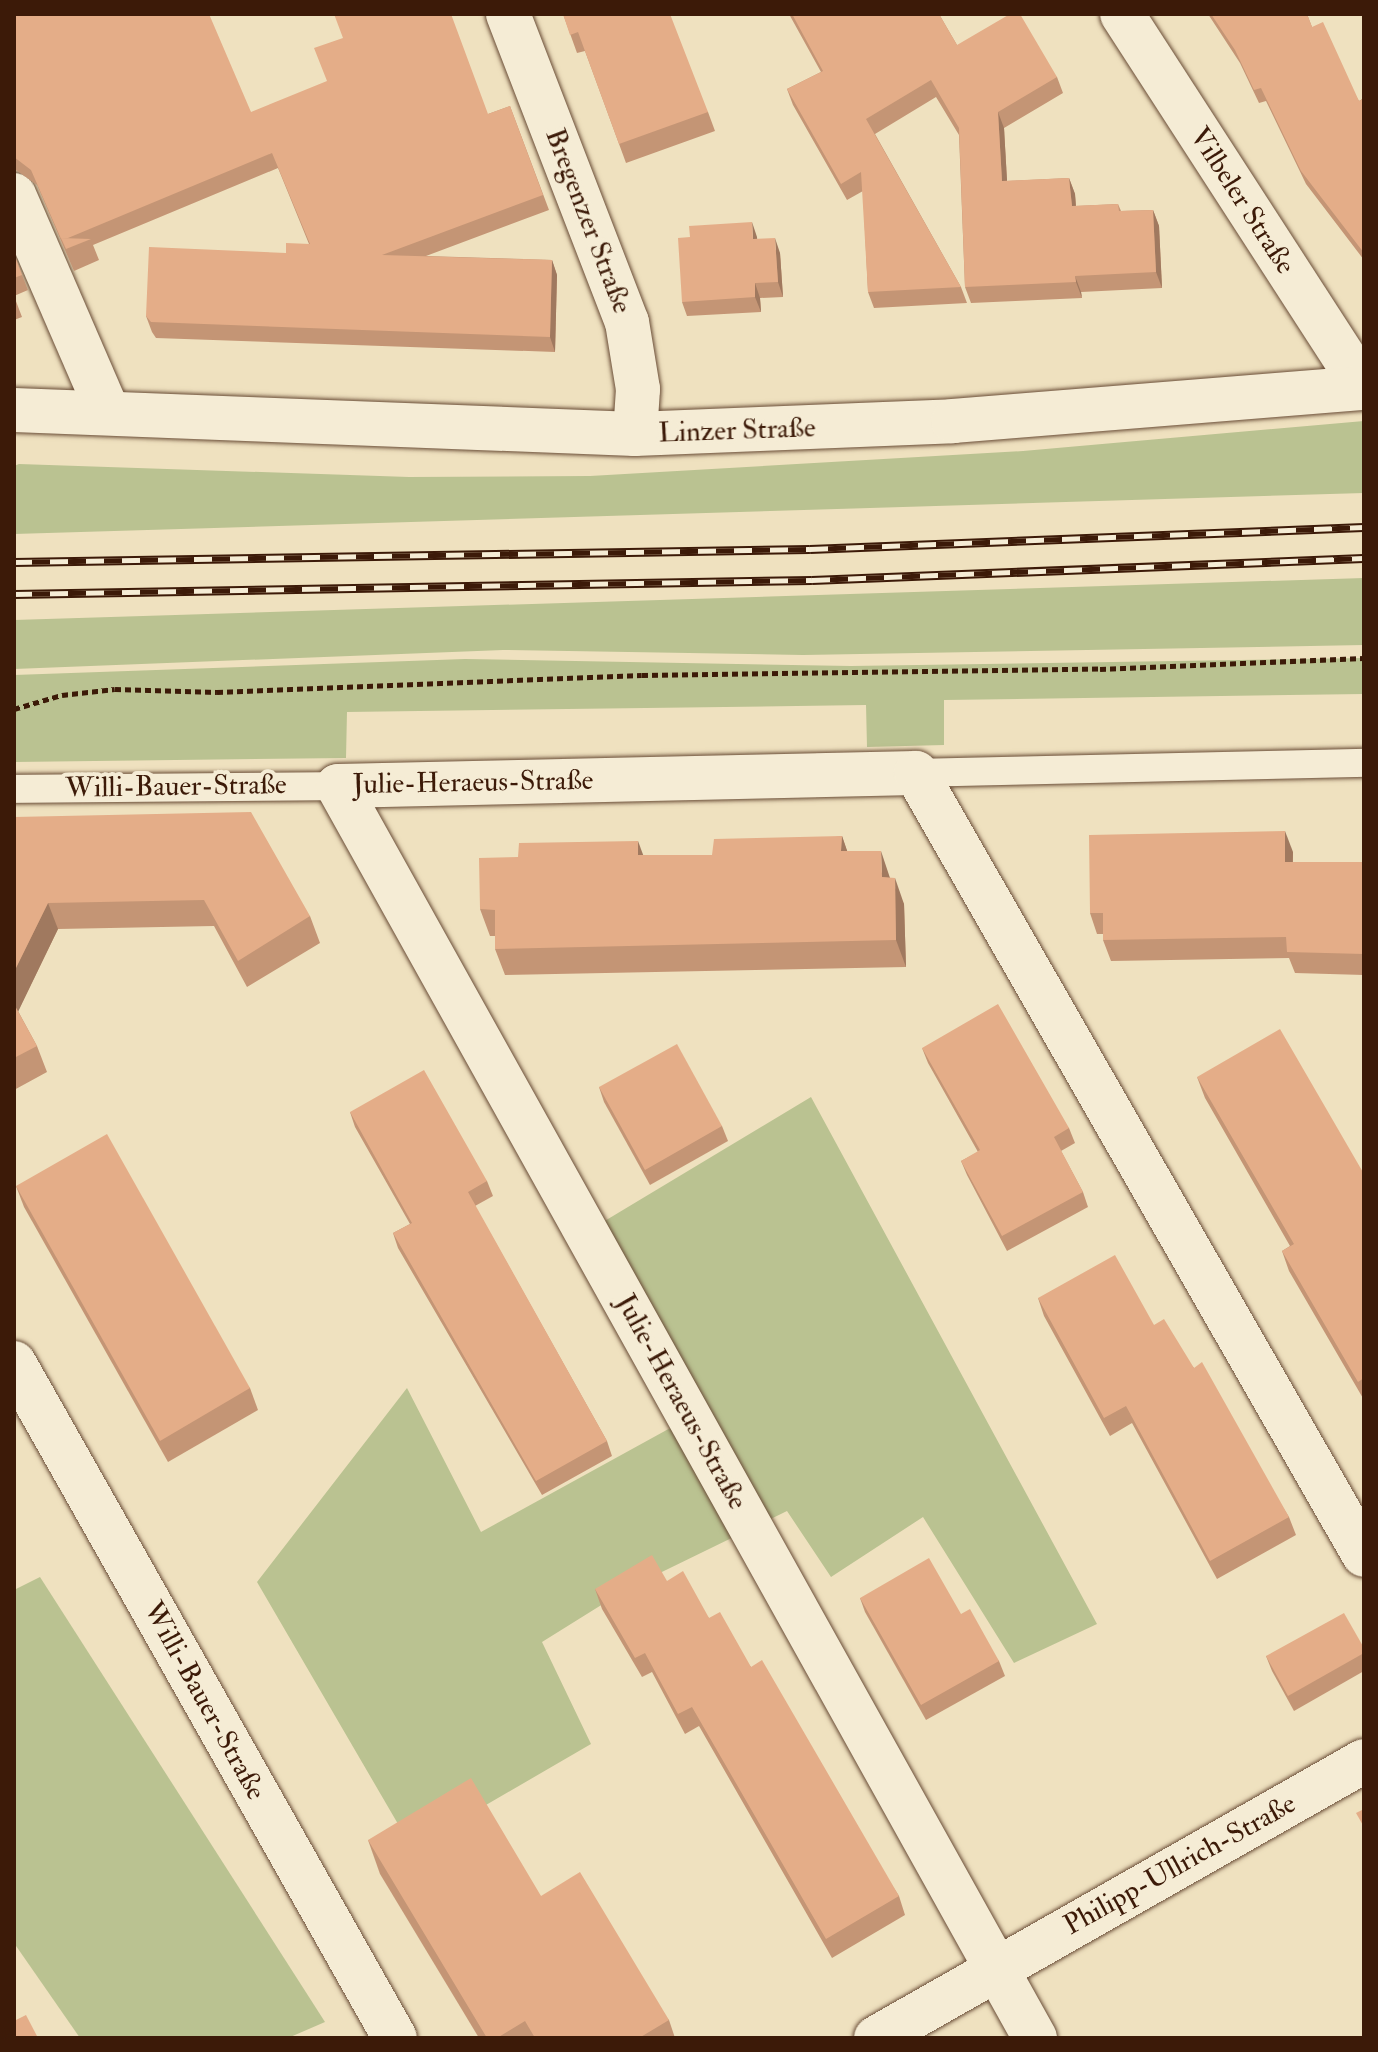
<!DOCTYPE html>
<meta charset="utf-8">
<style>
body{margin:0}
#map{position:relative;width:1378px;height:2052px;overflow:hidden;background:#efe1bf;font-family:"IM FELL Double Pica",serif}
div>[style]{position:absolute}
.green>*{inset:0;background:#bac291}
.path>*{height:5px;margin-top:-2.5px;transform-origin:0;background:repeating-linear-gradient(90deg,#3c1a08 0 6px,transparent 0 10px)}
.roads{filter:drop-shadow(0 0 2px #694c36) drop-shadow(0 0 2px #694c36)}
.service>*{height:28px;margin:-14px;padding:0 14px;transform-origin:14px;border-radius:14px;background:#f5ecd5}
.minor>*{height:44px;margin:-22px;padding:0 22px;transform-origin:22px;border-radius:22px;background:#f5ecd5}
.rail>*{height:9px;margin-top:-4.5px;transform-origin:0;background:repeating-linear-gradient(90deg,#f5ecd5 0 18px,#3c1a08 0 36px);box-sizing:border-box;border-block:2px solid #3c1a08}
.wall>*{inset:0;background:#c49575}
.shaded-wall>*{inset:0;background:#a0795f}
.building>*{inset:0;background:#e4ad88}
span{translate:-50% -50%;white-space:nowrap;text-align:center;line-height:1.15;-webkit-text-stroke:8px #f5ecd5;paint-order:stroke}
.street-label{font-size:28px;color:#3c1a08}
.frame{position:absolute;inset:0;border:16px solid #3c1a08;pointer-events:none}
</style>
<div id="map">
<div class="green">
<i style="clip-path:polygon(1364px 421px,1364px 493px,14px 534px,14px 466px,19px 464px,409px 477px,590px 476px,1023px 451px)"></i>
<i style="clip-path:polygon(1364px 578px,1364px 645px,803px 655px,503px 650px,14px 669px,14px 620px)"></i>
<i style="clip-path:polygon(1364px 658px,1364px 694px,944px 700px,944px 745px,867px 747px,866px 705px,347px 712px,346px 758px,14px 762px,14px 675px,465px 659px,851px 666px)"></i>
<i style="clip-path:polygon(811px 1097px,1097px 1624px,1014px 1663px,923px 1517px,831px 1577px,787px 1511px,627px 1589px,542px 1642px,591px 1744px,412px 1848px,257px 1582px,407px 1388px,481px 1532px,703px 1410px,603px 1222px)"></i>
<i style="clip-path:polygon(40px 1577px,325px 2022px,288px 2038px,80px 2038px,14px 1943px,14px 1590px)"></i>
</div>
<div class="path">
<i style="left:14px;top:709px;width:50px;rotate:-16.3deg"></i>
<i style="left:62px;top:695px;width:53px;rotate:-6.5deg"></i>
<i style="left:115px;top:689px;width:102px;rotate:1.7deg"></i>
<i style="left:217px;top:692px;width:425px;rotate:-2.3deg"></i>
<i style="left:642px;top:675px;width:458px;rotate:-0.8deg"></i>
<i style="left:1100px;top:669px;width:264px;rotate:-2.4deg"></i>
</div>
<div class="roads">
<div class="service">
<i style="left:916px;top:773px;width:448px;rotate:-1.3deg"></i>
<i style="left:14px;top:789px;width:324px;rotate:-0.5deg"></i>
</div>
<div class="minor">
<i style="left:508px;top:14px;width:330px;rotate:68.9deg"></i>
<i style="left:627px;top:322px;width:68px;rotate:80.7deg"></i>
<i style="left:638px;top:389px;width:45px;rotate:93.8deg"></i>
<i style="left:1122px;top:14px;width:445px;rotate:57.1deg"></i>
<i style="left:14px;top:195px;width:236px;rotate:66.6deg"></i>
<i style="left:14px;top:410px;width:621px;rotate:2.21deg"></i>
<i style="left:635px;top:434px;width:318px;rotate:-2.3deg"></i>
<i style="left:953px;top:421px;width:412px;rotate:-4.6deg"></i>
<i style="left:14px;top:1363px;width:775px;rotate:60.56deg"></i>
<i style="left:876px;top:2038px;width:561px;rotate:-29.58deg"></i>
<i style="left:1035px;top:2038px;width:1433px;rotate:-119.11deg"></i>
<i style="left:338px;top:786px;width:578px;rotate:-1.29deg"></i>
<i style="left:916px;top:773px;width:901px;rotate:60.19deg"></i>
</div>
</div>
<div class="rail">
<i style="left:14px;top:562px;width:796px;rotate:-0.94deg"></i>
<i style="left:810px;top:549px;width:554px;rotate:-2.27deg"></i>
<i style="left:14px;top:594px;width:798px;rotate:-1.01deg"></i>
<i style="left:812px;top:580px;width:552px;rotate:-2.28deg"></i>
</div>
<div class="wall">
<i style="clip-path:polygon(14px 14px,251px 112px,488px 114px,510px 106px,549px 210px,426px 256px,552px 260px,557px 275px,555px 352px,156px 338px,152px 332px,146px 316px,286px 253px,309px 244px,278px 168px,93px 245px,99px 260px,74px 271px,37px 185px,16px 170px,14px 171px)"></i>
<i style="clip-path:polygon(563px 14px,708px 112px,715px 131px,626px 163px,585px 51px,577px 53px)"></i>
<i style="clip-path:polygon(789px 14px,939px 14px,957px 45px,1057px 77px,1063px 93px,1004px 128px,1007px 181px,1069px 178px,1075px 194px,1076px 206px,1118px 204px,1121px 211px,1153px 210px,1159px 226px,1162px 288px,1081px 292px,1082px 298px,971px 303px,965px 287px,959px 135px,936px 97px,875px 134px,961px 287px,967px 303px,874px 308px,868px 292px,863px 191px,847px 200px,793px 105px,787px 89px,821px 72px)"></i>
<i style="clip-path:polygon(1208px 14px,1307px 14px,1312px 27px,1359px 101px,1364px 98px,1364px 260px,1306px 184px,1266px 101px,1259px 103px,1240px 63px)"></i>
<i style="clip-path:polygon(757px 237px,757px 239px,780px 253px,783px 297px,760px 298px,761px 312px,687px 316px,682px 302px)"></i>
<i style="clip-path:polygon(14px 254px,28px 290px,14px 296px,22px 317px,14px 320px)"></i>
<i style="clip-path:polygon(14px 817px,310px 916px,320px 943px,247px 987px,214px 926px,58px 929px,18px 1011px,37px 1046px,47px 1072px,14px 1090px)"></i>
<i style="clip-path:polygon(842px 836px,847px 851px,890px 878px,904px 904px,906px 967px,505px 975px,495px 949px,495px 936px,490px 936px,480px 909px,643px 855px,712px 855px)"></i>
<i style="clip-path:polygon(1293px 852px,1293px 862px,1364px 862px,1364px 975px,1295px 973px,1289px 958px,1111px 961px,1103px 940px,1103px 934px,1097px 934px,1090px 913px)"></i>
<i style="clip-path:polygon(922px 1048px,1069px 1128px,1075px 1143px,1061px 1151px,1083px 1192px,1088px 1207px,1007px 1251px,967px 1175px,961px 1161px,978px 1152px,928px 1063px)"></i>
<i style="clip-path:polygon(1197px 1077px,1364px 1174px,1364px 1400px,1289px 1271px,1282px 1251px,1290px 1246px,1205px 1098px)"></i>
<i style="clip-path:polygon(599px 1087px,722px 1126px,728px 1141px,650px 1185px,604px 1102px)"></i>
<i style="clip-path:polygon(350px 1112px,487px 1181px,493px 1196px,475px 1206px,607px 1441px,612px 1456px,542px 1495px,398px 1248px,393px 1233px,410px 1224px,355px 1127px)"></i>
<i style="clip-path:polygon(16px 1186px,250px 1388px,258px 1410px,168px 1462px,24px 1207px)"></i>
<i style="clip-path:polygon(1038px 1298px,1154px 1325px,1194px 1368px,1289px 1517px,1296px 1535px,1217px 1579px,1132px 1423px,1110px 1436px,1044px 1316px)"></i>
<i style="clip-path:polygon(667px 1581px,709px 1618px,751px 1667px,899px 1896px,905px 1915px,832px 1958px,699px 1726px,685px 1734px,652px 1672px,642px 1677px,602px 1609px,595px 1589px)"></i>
<i style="clip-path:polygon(860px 1598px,961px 1614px,999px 1661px,1005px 1676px,926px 1720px,865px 1612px)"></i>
<i style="clip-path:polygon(1364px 1648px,1364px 1671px,1294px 1711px,1272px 1671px,1266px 1656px)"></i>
<i style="clip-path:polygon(368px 1840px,541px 1896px,669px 2020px,675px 2038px,479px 2038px,380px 1874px)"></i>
</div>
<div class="shaded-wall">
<i style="clip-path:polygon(998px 112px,1004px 128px,1008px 198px,1002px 181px)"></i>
<i style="clip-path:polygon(1069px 178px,1075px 194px,1077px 222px,1072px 206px)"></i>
<i style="clip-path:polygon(1153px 210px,1159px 226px,1162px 288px,1156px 272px)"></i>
<i style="clip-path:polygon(752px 222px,757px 237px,758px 254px,753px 239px)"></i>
<i style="clip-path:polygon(775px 238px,780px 253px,783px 297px,778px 282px)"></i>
<i style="clip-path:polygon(552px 260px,557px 275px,555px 352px,550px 337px)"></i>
<i style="clip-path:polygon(1075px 276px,1081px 292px,1082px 298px,1076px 282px)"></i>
<i style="clip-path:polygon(755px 283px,760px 298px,761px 312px,755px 297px)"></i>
<i style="clip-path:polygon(1285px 831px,1293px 852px,1292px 883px,1285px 862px)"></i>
<i style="clip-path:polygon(842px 836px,851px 862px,841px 851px)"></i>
<i style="clip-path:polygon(638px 841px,648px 868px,638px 855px)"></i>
<i style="clip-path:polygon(881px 851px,890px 878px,882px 877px)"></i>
<i style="clip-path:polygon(895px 878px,904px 904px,906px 967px,896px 940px)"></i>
<i style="clip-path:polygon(48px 903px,58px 929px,16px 1016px,14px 1011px,14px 972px)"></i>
</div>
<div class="building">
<i style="clip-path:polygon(14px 14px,209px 14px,251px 112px,327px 81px,314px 48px,343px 38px,334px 14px,451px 14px,488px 114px,510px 106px,543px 195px,382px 255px,552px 260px,550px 337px,151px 322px,146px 316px,149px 247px,286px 253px,286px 243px,310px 244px,272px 153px,68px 238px,61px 238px,62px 241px,31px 170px,14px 157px)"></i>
<i style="clip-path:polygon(563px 14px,670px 14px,708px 112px,619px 144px,578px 32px,570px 35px)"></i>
<i style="clip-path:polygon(792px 14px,939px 14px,957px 45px,1010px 14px,1020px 14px,1057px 77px,998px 112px,1002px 181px,1069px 178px,1072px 206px,1118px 204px,1119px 211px,1153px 210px,1156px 272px,1075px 276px,1076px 282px,965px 287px,959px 128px,931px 80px,866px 119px,961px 287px,868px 292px,861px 172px,841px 184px,787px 89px,823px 71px)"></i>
<i style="clip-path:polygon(1211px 14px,1307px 14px,1312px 27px,1323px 22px,1359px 101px,1364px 98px,1364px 253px,1301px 171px,1261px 88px,1254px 90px,1235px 50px)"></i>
<i style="clip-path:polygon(752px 222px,753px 239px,775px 238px,778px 282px,755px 283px,755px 297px,682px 302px,678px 238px,690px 237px,689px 226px)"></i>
<i style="clip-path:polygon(61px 238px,91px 239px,66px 249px)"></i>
<i style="clip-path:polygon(14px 254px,22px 275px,14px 278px)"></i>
<i style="clip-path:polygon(251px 812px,310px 916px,238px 961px,204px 900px,48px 903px,14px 972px,14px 817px)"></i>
<i style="clip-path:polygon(1285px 831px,1285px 862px,1364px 862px,1364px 954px,1287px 952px,1286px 937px,1103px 940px,1103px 913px,1090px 913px,1089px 835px)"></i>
<i style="clip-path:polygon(842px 836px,841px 851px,881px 851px,882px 877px,895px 878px,896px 940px,495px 949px,495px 910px,480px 909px,479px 858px,518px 857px,519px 843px,638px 841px,638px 855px,712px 855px,714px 839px)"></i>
<i style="clip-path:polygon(14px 1004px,37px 1046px,14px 1058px)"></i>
<i style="clip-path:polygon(998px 1004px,1069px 1128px,1054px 1137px,1083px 1192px,1002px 1236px,961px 1161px,980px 1150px,922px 1048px)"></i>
<i style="clip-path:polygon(1280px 1029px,1364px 1174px,1364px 1217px,1362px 1218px,1364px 1220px,1364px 1378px,1358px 1382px,1282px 1251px,1294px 1244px,1197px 1077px)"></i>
<i style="clip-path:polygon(677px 1044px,722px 1126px,645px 1170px,599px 1087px)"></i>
<i style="clip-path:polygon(424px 1070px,487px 1181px,468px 1192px,607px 1441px,536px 1481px,393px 1233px,412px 1223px,350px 1112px)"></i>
<i style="clip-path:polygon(107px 1134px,250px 1388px,160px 1441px,16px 1186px)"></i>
<i style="clip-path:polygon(1115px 1255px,1154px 1325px,1164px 1319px,1194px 1368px,1202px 1362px,1289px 1517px,1210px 1561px,1126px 1406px,1104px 1418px,1038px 1298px)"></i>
<i style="clip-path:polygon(652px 1555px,667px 1581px,683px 1571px,709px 1618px,720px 1612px,751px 1667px,762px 1660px,899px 1896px,826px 1939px,692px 1707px,678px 1714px,645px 1653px,635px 1658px,595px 1589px)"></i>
<i style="clip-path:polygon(929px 1558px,961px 1614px,970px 1609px,999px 1661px,921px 1705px,860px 1598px)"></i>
<i style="clip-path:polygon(1344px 1613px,1364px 1648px,1364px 1653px,1288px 1696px,1266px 1656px)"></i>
<i style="clip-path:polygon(471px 1778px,541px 1896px,580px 1872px,669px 2020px,639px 2038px,535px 2038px,525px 2021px,497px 2038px,487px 2038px,368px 1840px)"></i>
<i style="clip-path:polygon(1364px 1809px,1364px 1827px,1356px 1813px)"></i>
<i style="clip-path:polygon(26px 2015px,38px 2038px,14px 2038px,14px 2021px)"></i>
</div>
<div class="street-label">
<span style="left:1242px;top:201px;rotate:57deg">Vilbeler Straße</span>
<span style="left:588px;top:221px;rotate:69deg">Bregenzer Straße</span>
<span style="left:737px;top:431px;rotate:-2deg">Linzer Straße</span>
<span style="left:473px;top:783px;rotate:-1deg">Julie-Heraeus-Straße</span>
<span style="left:176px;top:787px;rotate:-1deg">Willi-Bauer-Straße</span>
<span style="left:681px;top:1402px;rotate:61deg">Julie-Heraeus-Straße</span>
<span style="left:204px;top:1701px;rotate:61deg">Willi-Bauer-Straße</span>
<span style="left:1180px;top:1865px;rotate:-29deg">Philipp-Ullrich-Straße</span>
</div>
<div class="frame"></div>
</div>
